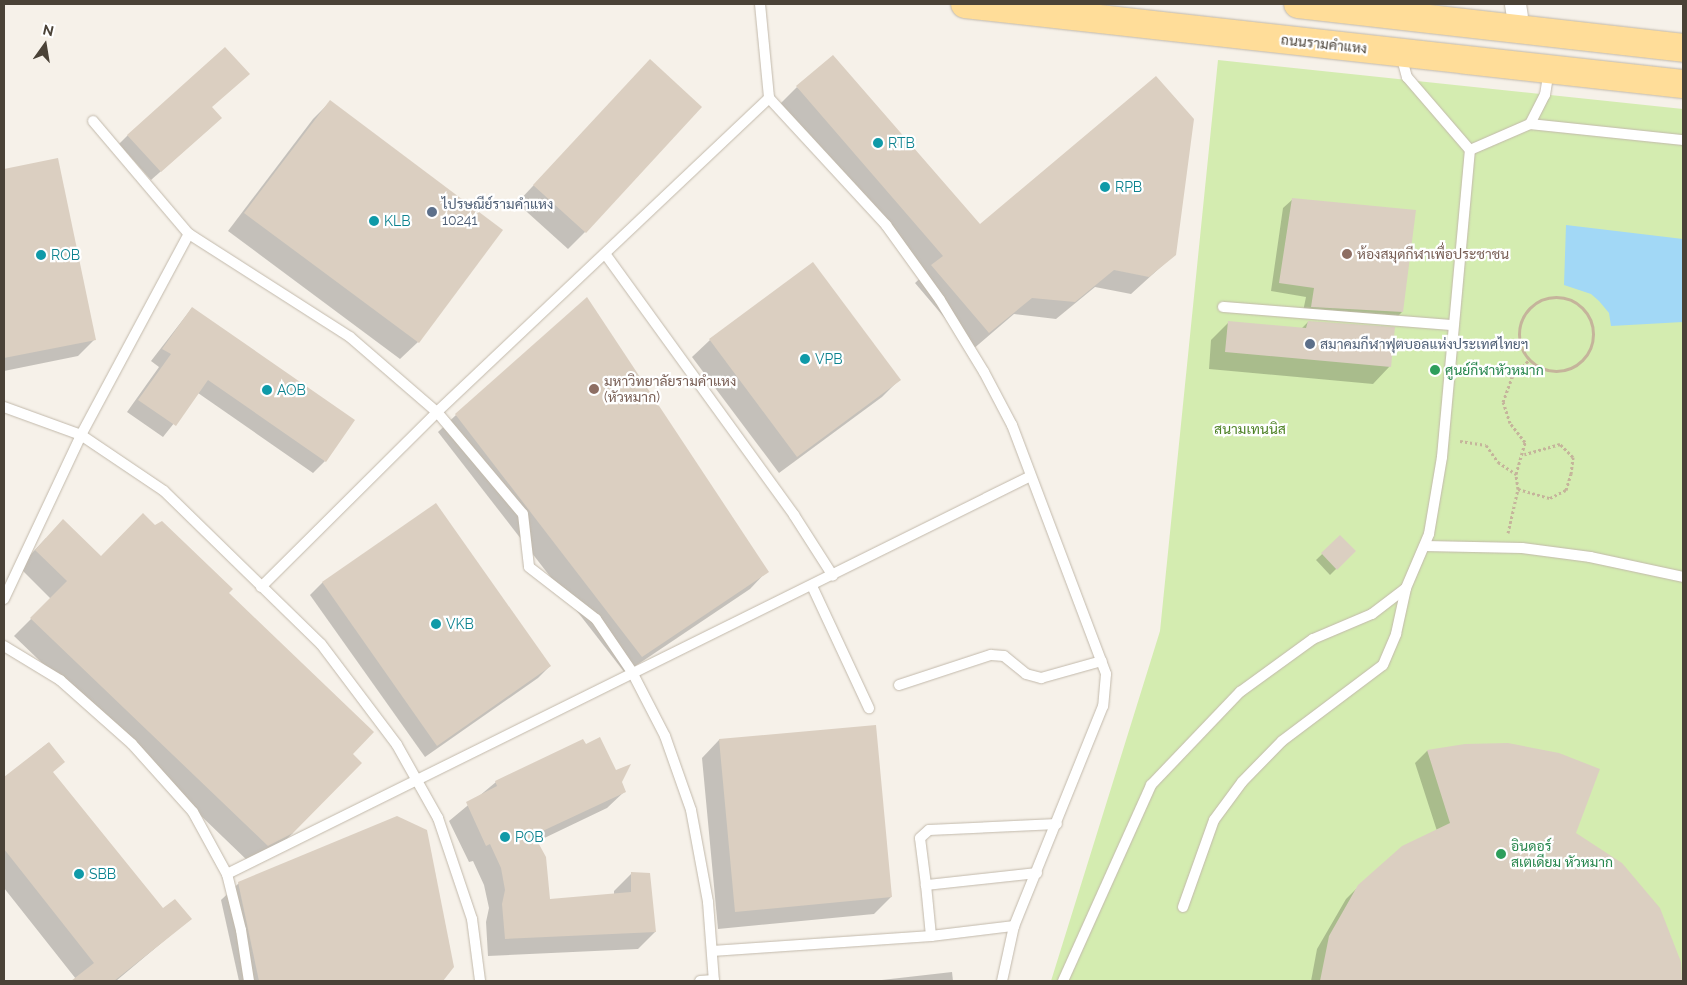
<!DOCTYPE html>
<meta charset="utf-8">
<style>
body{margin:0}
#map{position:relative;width:1687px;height:985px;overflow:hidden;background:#f6f1e9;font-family:Raleway,Sarabun,sans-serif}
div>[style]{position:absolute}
.green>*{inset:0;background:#d4ecb0}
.water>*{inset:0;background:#a2d8f6}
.shadow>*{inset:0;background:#0003}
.building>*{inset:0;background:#dbcfc1}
.path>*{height:3px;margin-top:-1.5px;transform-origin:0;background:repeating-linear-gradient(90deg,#c5b49b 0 2.5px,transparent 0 5px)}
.path>.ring{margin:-1.5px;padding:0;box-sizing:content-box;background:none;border:3px solid #c5b49b;border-radius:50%}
.roads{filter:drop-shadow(0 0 1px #c2b9ab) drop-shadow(0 0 1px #c2b9ab)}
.service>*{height:10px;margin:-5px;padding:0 5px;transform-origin:5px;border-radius:5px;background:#fff}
.minor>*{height:21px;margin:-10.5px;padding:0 10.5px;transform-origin:10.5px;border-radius:10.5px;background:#fff}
.primary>*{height:28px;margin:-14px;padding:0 14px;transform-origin:14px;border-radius:14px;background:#fd9}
.dots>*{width:14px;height:14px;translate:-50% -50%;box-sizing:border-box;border:2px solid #fff;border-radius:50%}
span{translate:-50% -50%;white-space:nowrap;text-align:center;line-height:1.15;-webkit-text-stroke:4.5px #fff;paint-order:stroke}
.street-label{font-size:14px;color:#4a4237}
.culture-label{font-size:14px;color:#0d838f}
.left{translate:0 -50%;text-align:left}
.service-label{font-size:14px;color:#4e5e75}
.education-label{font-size:14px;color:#785e54}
.leisure-label{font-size:14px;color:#27864d}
.park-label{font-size:14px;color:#4d8125}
.frame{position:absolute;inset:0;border:5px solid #4a4237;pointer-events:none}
.north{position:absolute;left:20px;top:20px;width:50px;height:50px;-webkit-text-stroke:4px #fff;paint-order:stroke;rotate:13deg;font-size:14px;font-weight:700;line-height:20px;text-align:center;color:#4a4237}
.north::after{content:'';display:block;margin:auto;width:18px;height:22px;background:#4a4237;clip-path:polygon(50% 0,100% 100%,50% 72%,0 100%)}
</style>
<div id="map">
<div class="green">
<i style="clip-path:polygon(1218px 60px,1683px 109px,1683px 981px,1051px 981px,1160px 631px)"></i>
</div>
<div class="water">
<i style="clip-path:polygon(1566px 225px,1683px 239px,1683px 322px,1611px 326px,1609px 313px,1599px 301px,1591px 294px,1564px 285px)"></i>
</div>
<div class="shadow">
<i style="clip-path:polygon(650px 61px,585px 232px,568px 249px,517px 203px)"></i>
<i style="clip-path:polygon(797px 87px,980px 226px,1175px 254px,1131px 294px,1095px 287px,1056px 319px,1014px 314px,972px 350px,915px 283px,926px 273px,780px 104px)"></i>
<i style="clip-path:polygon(330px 102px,418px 342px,400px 359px,228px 231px,313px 119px)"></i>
<i style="clip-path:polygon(211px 108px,211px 127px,151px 180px,119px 144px,128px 135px)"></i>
<i style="clip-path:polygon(57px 160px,95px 339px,78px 356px,4px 371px,4px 171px)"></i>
<i style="clip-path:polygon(1293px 199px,1402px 312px,1393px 321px,1302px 316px,1306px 297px,1271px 291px,1283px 208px)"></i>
<i style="clip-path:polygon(813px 264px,899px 380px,882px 397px,779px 473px,692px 357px,710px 340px)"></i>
<i style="clip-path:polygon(192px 308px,325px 461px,313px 473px,198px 393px,163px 437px,127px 412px,159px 367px,151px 361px)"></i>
<i style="clip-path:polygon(1229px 322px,1301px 329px,1308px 322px,1390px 366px,1373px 384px,1209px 369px,1211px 340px)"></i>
<i style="clip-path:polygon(456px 415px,767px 571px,750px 589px,625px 673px,438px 432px)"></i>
<i style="clip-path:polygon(435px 505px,550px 666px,538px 678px,425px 757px,310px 595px,322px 583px)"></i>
<i style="clip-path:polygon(1340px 537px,1354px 551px,1330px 575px,1316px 560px)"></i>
<i style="clip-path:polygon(46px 538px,101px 558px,227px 593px,293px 833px,275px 850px,250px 863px,14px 636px,51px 599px,19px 567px)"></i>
<i style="clip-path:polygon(875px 726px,891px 897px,874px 914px,718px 929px,702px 758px,719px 740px)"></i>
<i style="clip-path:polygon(48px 743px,52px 773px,163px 910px,190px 919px,116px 981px,74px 981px,76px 979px,4px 888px,4px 779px)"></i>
<i style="clip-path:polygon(1465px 745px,1575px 833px,1680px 962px,1681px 981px,1311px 981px,1317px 949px,1346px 899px,1359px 886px,1437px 831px,1415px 763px,1427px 751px)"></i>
<i style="clip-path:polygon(496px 782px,621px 782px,625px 791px,607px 808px,536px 842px,549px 900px,614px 895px,614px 891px,631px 874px,655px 932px,638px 949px,488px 956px,486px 922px,489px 908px,484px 885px,473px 861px,469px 862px,449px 821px)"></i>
<i style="clip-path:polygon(239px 883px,453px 966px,442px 981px,239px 981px,221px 900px)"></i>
<i style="clip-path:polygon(952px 972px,953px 981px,873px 981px)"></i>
</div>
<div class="building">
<i style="clip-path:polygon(225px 47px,250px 74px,212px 107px,222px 118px,161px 172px,127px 135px)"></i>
<i style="clip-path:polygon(833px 55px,980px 224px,1156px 76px,1194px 119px,1176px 255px,1149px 277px,1114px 270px,1075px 302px,1032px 298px,989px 333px,931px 265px,943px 256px,796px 86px)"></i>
<i style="clip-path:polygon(650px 59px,702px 107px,586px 233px,533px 185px)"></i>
<i style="clip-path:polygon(330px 100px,503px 230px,419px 343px,244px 213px)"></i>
<i style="clip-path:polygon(58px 158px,96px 340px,4px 358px,4px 169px)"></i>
<i style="clip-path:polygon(1292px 198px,1416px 210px,1403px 312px,1311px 307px,1314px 288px,1279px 283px)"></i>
<i style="clip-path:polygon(813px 262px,901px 380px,797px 457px,709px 339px)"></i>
<i style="clip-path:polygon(587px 297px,769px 572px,642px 657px,455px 414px)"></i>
<i style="clip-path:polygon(192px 307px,355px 420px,326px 462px,208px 380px,176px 426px,138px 400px,171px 354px,162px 349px)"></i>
<i style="clip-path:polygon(1228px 321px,1306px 328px,1308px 321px,1395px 327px,1391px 367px,1225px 352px)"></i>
<i style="clip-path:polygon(436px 503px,551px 666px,437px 746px,322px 582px)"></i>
<i style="clip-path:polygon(143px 513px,155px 525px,162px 521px,233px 589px,229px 593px,374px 732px,353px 754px,362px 763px,293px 833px,268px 846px,30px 618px,67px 581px,35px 550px,63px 519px,101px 556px)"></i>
<i style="clip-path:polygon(1340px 535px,1356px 551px,1337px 570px,1321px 553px)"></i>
<i style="clip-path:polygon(876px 725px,892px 897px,735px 912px,719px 739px)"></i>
<i style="clip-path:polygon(600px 737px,616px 770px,631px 764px,622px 782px,626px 792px,534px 835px,546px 857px,550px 899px,631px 892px,631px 872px,650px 873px,656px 932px,505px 939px,502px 904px,505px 890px,501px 868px,490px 844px,486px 846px,466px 802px,497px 786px,495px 781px,583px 739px,586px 744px)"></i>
<i style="clip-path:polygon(49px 742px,65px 762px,53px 772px,163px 908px,175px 899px,192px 919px,114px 981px,71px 981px,94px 963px,4px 849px,4px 777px)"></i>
<i style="clip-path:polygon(1508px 743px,1559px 753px,1600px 769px,1576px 833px,1622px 863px,1660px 908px,1681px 962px,1682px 981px,1320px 981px,1329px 936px,1358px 885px,1402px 846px,1450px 823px,1427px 750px,1465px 744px)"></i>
<i style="clip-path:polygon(397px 816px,427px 830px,454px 967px,443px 981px,259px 981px,238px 882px)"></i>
</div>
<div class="path">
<i class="ring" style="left:1519px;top:297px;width:71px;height:71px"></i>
<i style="left:1460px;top:441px;width:26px;rotate:9deg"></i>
<i style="left:1486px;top:445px;width:21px;rotate:55deg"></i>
<i style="left:1498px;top:462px;width:22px;rotate:34deg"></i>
<i style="left:1518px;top:489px;width:33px;rotate:16deg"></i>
<i style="left:1550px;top:498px;width:18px;rotate:-27deg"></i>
<i style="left:1566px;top:490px;width:17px;rotate:-73deg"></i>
<i style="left:1571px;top:474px;width:17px;rotate:-83deg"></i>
<i style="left:1573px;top:457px;width:18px;rotate:-135deg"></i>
<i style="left:1560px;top:444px;width:37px;rotate:164deg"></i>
<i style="left:1508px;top:533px;width:45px;rotate:-77.2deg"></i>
<i style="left:1518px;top:489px;width:15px;rotate:-98deg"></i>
<i style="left:1516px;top:474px;width:33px;rotate:-74deg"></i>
<i style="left:1525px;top:442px;width:24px;rotate:-128deg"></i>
<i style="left:1510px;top:423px;width:22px;rotate:-108deg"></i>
<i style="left:1503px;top:402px;width:27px;rotate:-70deg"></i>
<i style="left:1512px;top:377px;width:24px;rotate:-45deg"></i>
</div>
<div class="roads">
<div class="service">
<i style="left:760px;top:4px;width:94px;rotate:84.5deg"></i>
<i style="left:1401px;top:55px;width:23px;rotate:75deg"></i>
<i style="left:1407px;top:77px;width:96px;rotate:49.2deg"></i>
<i style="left:93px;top:121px;width:148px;rotate:49.7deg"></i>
<i style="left:1530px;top:124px;width:154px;rotate:6deg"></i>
<i style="left:606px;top:255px;width:321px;rotate:54.1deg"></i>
<i style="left:794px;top:515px;width:72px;rotate:57.4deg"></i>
<i style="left:1223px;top:307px;width:230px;rotate:4.5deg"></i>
<i style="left:4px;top:407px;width:82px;rotate:20deg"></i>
<i style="left:81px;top:435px;width:100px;rotate:34deg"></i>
<i style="left:164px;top:491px;width:219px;rotate:44.3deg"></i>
<i style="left:321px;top:644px;width:126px;rotate:53deg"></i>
<i style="left:397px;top:745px;width:84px;rotate:60.7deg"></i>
<i style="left:438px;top:818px;width:107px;rotate:71.4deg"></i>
<i style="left:472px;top:919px;width:63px;rotate:82.6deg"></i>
<i style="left:1425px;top:546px;width:97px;rotate:1.2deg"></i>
<i style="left:1522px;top:548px;width:69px;rotate:7.5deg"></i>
<i style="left:1590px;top:557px;width:95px;rotate:12.1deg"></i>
<i style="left:812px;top:586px;width:135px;rotate:65deg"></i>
<i style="left:261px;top:587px;width:248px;rotate:-44.8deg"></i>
<i style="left:437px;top:412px;width:457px;rotate:-43.4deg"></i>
<i style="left:769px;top:98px;width:173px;rotate:47.3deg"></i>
<i style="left:886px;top:225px;width:92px;rotate:54.2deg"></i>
<i style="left:940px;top:300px;width:84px;rotate:58.6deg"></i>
<i style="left:984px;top:372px;width:60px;rotate:62.2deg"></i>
<i style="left:1012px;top:425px;width:266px;rotate:69.3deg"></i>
<i style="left:1106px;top:674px;width:32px;rotate:95deg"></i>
<i style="left:1103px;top:706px;width:237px;rotate:112deg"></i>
<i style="left:1014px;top:926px;width:56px;rotate:102.3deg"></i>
<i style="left:4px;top:599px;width:181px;rotate:-64.8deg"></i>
<i style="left:81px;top:435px;width:228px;rotate:-61.8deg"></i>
<i style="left:189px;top:234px;width:191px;rotate:32.6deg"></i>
<i style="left:350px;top:337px;width:115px;rotate:40.8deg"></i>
<i style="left:437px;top:412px;width:133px;rotate:49.9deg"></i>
<i style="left:523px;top:514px;width:53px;rotate:83.5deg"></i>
<i style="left:529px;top:567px;width:85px;rotate:37.8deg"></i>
<i style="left:596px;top:619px;width:64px;rotate:55.8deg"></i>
<i style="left:632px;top:672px;width:72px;rotate:62.7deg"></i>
<i style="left:665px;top:736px;width:78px;rotate:70.6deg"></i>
<i style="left:691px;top:810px;width:94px;rotate:79.5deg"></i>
<i style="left:708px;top:902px;width:79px;rotate:85.7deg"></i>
<i style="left:4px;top:646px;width:66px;rotate:31.3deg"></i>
<i style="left:60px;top:680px;width:96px;rotate:41.6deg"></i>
<i style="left:132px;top:744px;width:91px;rotate:48.1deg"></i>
<i style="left:193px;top:812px;width:71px;rotate:61.3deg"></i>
<i style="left:227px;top:874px;width:58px;rotate:76deg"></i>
<i style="left:241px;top:930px;width:52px;rotate:81.1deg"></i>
<i style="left:899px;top:685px;width:97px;rotate:-18.1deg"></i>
<i style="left:991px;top:655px;width:13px;rotate:4deg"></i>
<i style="left:1004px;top:656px;width:28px;rotate:39deg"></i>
<i style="left:1026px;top:674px;width:16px;rotate:15deg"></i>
<i style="left:1041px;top:678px;width:63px;rotate:-15.6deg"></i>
<i style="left:1037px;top:873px;width:112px;rotate:173.8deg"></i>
<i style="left:926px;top:885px;width:47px;rotate:-97.3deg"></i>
<i style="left:920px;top:838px;width:12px;rotate:-42deg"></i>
<i style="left:929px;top:830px;width:128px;rotate:-2.7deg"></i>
<i style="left:227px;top:874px;width:895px;rotate:-26.34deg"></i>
<i style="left:926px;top:885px;width:51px;rotate:84.4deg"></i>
<i style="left:1183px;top:907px;width:92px;rotate:-70.4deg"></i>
<i style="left:1214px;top:820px;width:47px;rotate:-53.6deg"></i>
<i style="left:1242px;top:782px;width:57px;rotate:-45.7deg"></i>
<i style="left:1282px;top:741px;width:126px;rotate:-37deg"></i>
<i style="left:1383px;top:665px;width:34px;rotate:-67deg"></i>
<i style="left:1396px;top:634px;width:47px;rotate:-77.7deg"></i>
<i style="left:712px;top:951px;width:220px;rotate:-3.9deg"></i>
<i style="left:931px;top:936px;width:84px;rotate:-6.9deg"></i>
<i style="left:700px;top:981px;width:14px;rotate:-4deg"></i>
<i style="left:1063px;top:981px;width:215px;rotate:-65.8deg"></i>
<i style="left:1151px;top:785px;width:129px;rotate:-46.3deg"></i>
<i style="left:1240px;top:692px;width:90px;rotate:-36deg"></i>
<i style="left:1313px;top:639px;width:64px;rotate:-23deg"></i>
<i style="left:1372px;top:614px;width:43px;rotate:-37.4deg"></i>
<i style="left:1406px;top:588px;width:59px;rotate:-66.9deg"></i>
<i style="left:1429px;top:534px;width:78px;rotate:-80.4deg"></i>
<i style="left:1442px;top:457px;width:308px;rotate:-84.8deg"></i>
<i style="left:1470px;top:150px;width:65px;rotate:-23.4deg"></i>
<i style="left:1530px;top:124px;width:33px;rotate:-63deg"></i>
<i style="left:1545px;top:95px;width:24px;rotate:-81deg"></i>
</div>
<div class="minor">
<i style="left:1515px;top:4px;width:12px;rotate:81deg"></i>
</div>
<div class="primary">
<i style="left:965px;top:4px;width:722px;rotate:6.36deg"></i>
<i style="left:1298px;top:4px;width:388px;rotate:6.5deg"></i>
</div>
</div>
<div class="dots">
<i style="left:878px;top:143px;background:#0f9aa8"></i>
<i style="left:1105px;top:187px;background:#0f9aa8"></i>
<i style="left:432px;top:212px;background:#5c6f8a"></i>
<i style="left:374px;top:221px;background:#0f9aa8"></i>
<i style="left:1347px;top:254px;background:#8d6e63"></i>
<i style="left:41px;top:255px;background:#0f9aa8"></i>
<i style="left:1310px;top:344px;background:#5c6f8a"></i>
<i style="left:805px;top:359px;background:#0f9aa8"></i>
<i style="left:1435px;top:370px;background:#2e9e5b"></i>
<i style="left:594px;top:389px;background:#8d6e63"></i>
<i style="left:267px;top:390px;background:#0f9aa8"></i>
<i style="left:436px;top:624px;background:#0f9aa8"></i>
<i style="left:505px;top:837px;background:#0f9aa8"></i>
<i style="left:1501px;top:854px;background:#2e9e5b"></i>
<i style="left:79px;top:874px;background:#0f9aa8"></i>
</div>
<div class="street-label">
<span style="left:1324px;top:44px;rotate:6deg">ถนนรามคำแหง</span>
</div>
<div class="culture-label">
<span class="left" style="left:888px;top:143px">RTB</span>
<span class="left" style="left:1115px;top:187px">RPB</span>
<span class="left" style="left:384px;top:221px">KLB</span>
<span class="left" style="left:51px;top:255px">ROB</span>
<span class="left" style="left:815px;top:359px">VPB</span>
<span class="left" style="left:277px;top:390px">AOB</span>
<span class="left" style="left:446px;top:624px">VKB</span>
<span class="left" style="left:515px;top:837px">POB</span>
<span class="left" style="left:89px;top:874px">SBB</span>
</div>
<div class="service-label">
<span class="left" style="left:442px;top:212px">ไปรษณีย์รามคำแหง<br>10241</span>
<span class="left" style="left:1320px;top:344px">สมาคมกีฬาฟุตบอลแห่งประเทศไทยฯ</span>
</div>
<div class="education-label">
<span class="left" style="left:1357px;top:254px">ห้องสมุดกีฬาเพื่อประชาชน</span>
<span class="left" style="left:604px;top:389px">มหาวิทยาลัยรามคำแหง<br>(หัวหมาก)</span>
</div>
<div class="leisure-label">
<span class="left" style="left:1445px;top:370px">ศูนย์กีฬาหัวหมาก</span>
<span class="left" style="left:1511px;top:854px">อินดอร์<br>สเตเดียม หัวหมาก</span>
</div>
<div class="park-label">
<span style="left:1250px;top:429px">สนามเทนนิส</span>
</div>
<div class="frame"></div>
<div class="north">N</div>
</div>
